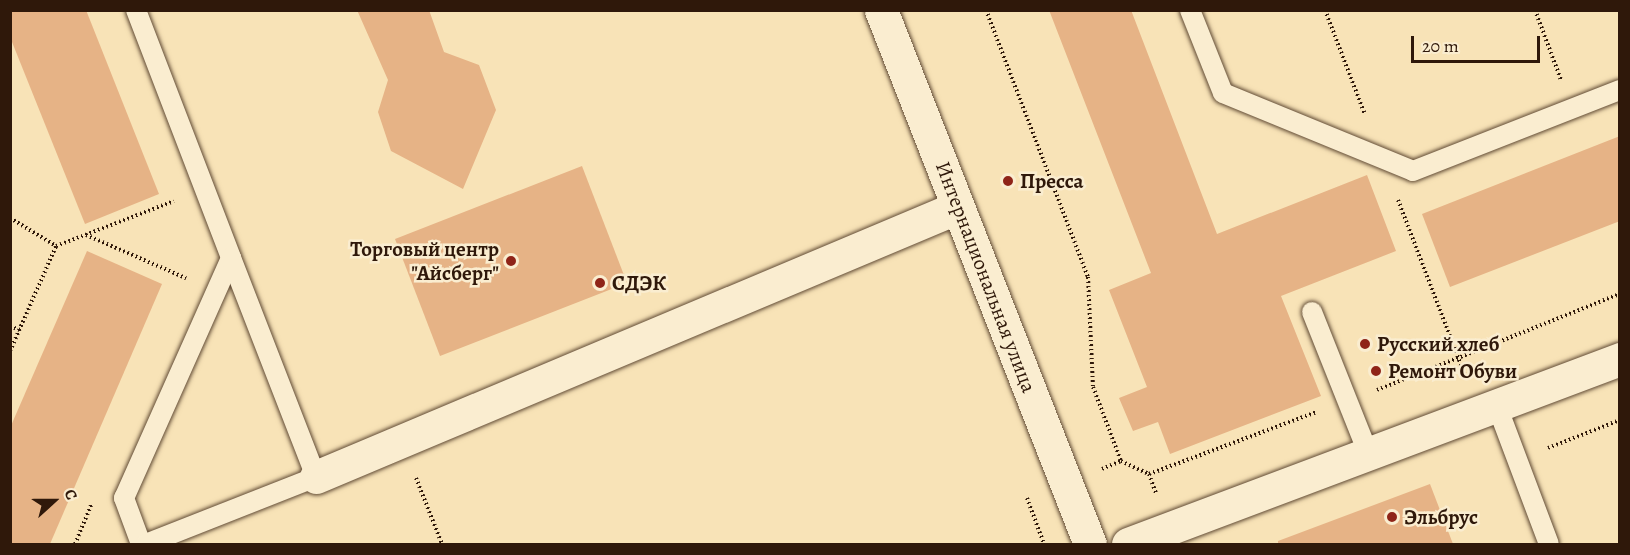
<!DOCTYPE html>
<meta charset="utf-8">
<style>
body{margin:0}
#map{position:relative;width:1630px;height:555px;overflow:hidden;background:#f8e3b7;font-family:Alegreya,serif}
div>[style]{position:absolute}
.building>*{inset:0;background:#e6b386}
.path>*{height:4px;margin-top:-2px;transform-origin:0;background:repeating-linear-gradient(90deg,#2f180a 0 1.5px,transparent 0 4.5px)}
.roads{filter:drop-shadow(0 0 2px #614b35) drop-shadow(0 0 2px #614b35)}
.lane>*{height:20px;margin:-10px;padding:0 10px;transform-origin:10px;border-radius:10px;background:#faedd0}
.street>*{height:33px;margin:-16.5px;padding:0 16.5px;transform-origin:16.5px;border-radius:16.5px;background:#faedd0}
.secondary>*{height:33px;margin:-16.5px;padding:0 16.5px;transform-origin:16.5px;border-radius:16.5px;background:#faedd0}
.dots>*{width:16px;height:16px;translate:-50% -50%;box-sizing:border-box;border:3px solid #faedd0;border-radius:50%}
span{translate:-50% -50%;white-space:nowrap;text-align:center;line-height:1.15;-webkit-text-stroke:5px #faedd0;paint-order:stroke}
.poi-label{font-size:21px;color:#2f180a;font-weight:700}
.left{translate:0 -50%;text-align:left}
.right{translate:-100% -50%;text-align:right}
.street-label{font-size:21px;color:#2f180a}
.frame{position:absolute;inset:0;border:12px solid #2f180a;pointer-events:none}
.north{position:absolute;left:24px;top:471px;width:60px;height:60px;-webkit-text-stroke:4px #faedd0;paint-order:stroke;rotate:69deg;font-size:16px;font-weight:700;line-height:24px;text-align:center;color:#2f180a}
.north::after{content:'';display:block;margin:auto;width:21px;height:27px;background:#2f180a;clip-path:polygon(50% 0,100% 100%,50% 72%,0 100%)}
.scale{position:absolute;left:1411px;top:36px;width:129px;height:27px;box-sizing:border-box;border:3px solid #2f180a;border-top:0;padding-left:8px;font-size:18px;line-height:21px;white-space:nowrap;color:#2f180a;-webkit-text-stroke:4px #faedd0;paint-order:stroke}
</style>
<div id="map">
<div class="building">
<i style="clip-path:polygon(10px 10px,86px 10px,159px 194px,85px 224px,10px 37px)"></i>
<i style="clip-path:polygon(357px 10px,429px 10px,444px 52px,479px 65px,496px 110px,463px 189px,391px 151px,378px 112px,388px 80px)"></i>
<i style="clip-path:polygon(1049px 10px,1131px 10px,1217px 234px,1367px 175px,1396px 251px,1281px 296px,1321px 396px,1170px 454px,1158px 422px,1133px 431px,1119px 398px,1147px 387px,1109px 290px,1151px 273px)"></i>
<i style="clip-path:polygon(1620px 136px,1620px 221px,1450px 287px,1422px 214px)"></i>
<i style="clip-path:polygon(582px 166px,627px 283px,440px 356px,395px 239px)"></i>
<i style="clip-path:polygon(87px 251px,162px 284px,50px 544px,10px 544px,10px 428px)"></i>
<i style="clip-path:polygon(1430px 484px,1453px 544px,1278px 544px,1278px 541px)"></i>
</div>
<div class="path">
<i style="left:986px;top:10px;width:286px;rotate:69.1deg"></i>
<i style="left:1088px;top:277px;width:110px;rotate:87.4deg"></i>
<i style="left:1093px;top:387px;width:79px;rotate:69.3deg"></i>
<i style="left:1121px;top:461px;width:31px;rotate:25deg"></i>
<i style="left:1149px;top:474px;width:179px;rotate:-20.3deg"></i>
<i style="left:1325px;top:10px;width:112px;rotate:69.1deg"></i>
<i style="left:1535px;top:10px;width:75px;rotate:69.6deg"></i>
<i style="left:1398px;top:200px;width:187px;rotate:69.1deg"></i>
<i style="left:10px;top:218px;width:54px;rotate:31.3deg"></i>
<i style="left:56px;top:246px;width:126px;rotate:-20.9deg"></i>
<i style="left:86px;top:235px;width:109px;rotate:23.3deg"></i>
<i style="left:10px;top:326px;width:11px;rotate:22deg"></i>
<i style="left:10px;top:351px;width:115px;rotate:-66.3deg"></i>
<i style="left:1377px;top:390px;width:261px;rotate:-21.6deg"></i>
<i style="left:1548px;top:448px;width:77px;rotate:-21.3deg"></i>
<i style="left:1102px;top:469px;width:21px;rotate:-23deg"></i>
<i style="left:1149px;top:474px;width:20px;rotate:70deg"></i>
<i style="left:416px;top:478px;width:71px;rotate:68.5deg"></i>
<i style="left:1027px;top:498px;width:49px;rotate:69.7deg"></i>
<i style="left:75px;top:544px;width:44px;rotate:-67.5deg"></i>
</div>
<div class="roads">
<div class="lane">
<i style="left:136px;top:10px;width:266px;rotate:69deg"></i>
<i style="left:231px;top:258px;width:263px;rotate:114deg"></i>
<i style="left:124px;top:498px;width:49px;rotate:69.7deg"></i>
<i style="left:1190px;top:10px;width:89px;rotate:68.3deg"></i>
<i style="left:1223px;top:93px;width:205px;rotate:22.3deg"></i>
<i style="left:1413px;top:171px;width:222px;rotate:-21.4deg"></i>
<i style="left:1312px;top:312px;width:154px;rotate:68.3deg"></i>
<i style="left:1497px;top:406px;width:147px;rotate:69.4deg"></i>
<i style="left:146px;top:544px;width:183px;rotate:-21.5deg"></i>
<i style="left:316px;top:477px;width:235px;rotate:-111.2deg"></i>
</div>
<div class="street">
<i style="left:316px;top:477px;width:696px;rotate:-22.81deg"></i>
<i style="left:1128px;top:544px;width:526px;rotate:-20.61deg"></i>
</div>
<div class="secondary">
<i style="left:881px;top:10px;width:573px;rotate:68.63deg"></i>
</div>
</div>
<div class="dots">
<i style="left:1008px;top:181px;background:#8f2418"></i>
<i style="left:511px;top:261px;background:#8f2418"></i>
<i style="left:600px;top:283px;background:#8f2418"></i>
<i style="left:1365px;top:344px;background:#8f2418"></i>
<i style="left:1376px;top:371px;background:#8f2418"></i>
<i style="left:1392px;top:517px;background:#8f2418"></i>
</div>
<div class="poi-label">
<span class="left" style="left:1020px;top:181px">Пресса</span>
<span class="right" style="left:499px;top:261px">Торговый центр<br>"Айсберг"</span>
<span class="left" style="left:612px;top:283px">СДЭК</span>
<span class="left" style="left:1377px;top:344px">Русский хлеб</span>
<span class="left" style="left:1388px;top:371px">Ремонт Обуви</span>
<span class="left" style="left:1404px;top:517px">Эльбрус</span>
</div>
<div class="street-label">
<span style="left:986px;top:277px;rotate:69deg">Интернациональная улица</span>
</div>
<div class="frame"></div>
<div class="north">С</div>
<div class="scale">20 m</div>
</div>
